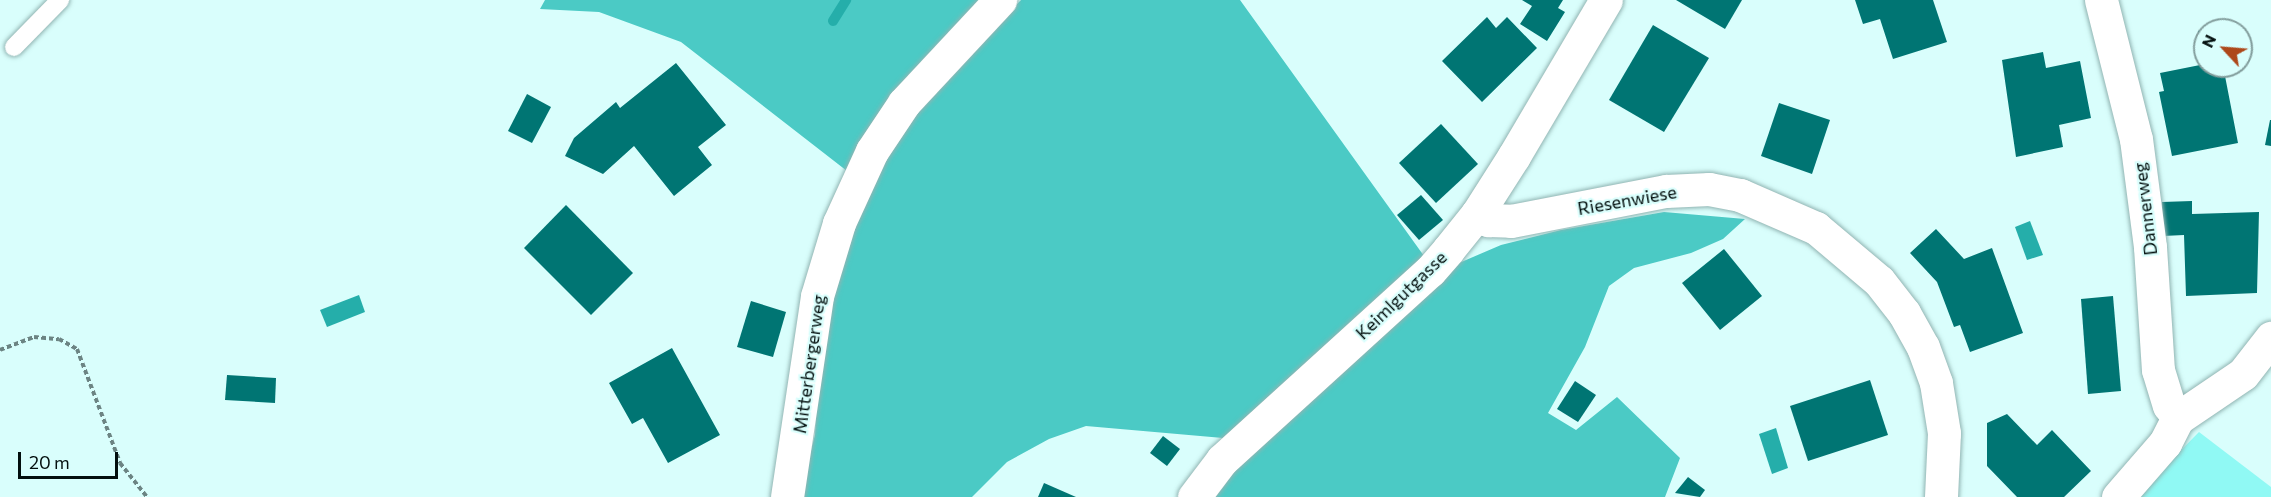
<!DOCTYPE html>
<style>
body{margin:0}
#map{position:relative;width:2271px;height:497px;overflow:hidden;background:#d9fefc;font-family:Commissioner,sans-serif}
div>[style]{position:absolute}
.green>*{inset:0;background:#90f9f4}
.forest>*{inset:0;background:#4bcac5}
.water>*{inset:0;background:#25aeaa}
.stream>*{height:10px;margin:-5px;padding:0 5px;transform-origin:5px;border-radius:5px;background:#25aeaa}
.building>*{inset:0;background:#007573}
.path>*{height:4px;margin-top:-2px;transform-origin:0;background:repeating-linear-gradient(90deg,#6c8483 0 4.5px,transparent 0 7.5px)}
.roads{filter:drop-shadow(0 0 2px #91b4b2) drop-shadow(0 0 2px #91b4b2)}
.lane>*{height:18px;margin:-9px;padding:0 9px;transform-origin:9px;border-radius:9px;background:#fff}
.street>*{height:33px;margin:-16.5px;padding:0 16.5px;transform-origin:16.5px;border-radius:16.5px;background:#fff}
span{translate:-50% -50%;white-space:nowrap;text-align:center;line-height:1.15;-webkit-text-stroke:4.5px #d9fefc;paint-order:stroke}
.street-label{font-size:18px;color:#030f0e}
.north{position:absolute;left:2193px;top:18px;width:60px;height:60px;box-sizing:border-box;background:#d9fefc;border:2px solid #839e9d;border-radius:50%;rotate:296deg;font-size:16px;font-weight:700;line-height:24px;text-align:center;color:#030f0e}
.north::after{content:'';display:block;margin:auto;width:21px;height:27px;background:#ad481a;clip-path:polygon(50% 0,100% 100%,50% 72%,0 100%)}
.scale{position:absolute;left:18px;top:452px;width:100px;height:27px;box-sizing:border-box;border:3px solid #030f0e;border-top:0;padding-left:8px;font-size:18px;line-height:21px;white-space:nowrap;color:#030f0e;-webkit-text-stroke:4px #d9fefc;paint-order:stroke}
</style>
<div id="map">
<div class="green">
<i style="clip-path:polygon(2199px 432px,2271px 487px,2271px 497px,2135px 497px)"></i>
</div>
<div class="forest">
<i style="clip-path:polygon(545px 0,986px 0,847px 171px,681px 42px,599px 12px,540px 9px)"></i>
<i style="clip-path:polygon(1021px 0,1240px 0,1424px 256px,1223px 438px,1086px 426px,1049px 439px,1007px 462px,972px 497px,799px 497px,815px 435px,819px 363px,833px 286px,856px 214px,884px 153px,928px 91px)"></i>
<i style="clip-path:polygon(1664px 212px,1745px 219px,1723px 239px,1691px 253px,1634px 268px,1609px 286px,1585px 347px,1548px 413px,1576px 430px,1617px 397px,1680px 458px,1665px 497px,1207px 497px,1452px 266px,1501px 245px,1561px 230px)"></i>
</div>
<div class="water">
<i style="clip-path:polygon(2030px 221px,2043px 255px,2027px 260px,2015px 227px)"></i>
<i style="clip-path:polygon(359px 295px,365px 312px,327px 327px,320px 310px)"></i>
<i style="clip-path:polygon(1776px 428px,1788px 468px,1772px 474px,1759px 434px)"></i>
</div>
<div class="stream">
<i style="left:833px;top:21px;width:25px;rotate:-58deg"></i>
</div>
<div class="building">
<i style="clip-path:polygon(1522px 0,1563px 0,1558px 8px,1565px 12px,1547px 41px,1520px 24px,1532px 6px)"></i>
<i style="clip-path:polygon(1676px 0,1742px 0,1725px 29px)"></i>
<i style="clip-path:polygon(1855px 0,1933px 0,1947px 42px,1893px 59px,1880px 19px,1863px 24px)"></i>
<i style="clip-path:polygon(1487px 17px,1496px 28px,1507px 17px,1537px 48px,1482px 102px,1442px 61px)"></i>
<i style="clip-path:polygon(1653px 25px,1709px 58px,1664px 132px,1609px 100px)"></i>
<i style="clip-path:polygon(2205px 29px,2205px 57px,2204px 57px,2198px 31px)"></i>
<i style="clip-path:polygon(2043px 52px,2046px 68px,2080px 61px,2091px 118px,2059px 125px,2063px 147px,2016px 157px,2002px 60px)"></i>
<i style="clip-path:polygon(676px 63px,726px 125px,698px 147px,712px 165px,674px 196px,634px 146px,603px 174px,565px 156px,574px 138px,616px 102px,620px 108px)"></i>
<i style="clip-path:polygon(2205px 64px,2217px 66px,2219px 77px,2225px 76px,2238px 143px,2172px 156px,2159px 92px,2164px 91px,2160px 73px)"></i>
<i style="clip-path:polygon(527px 94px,551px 107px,532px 143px,508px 131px)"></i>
<i style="clip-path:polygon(1779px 103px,1830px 120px,1812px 174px,1761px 156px)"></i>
<i style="clip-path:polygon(2270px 120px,2271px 120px,2271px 146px,2265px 145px)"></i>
<i style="clip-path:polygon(1441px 124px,1478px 164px,1436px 203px,1399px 163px)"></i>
<i style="clip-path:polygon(1421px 195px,1443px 220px,1419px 240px,1397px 215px)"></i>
<i style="clip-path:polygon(2192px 201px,2192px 214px,2259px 212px,2257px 293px,2186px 296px,2184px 235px,2163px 236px,2162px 202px)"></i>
<i style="clip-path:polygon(566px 205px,633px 273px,591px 315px,524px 248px)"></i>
<i style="clip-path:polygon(1936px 229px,1964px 259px,1992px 248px,2023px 333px,1970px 352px,1960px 325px,1954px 327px,1937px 282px,1910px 253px)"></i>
<i style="clip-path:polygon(1724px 249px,1762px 296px,1720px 330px,1682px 283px)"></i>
<i style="clip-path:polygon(2113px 296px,2121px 391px,2088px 394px,2081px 299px)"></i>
<i style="clip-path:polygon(751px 301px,786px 312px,773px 357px,737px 347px)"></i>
<i style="clip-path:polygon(672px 348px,720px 435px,668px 463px,643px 418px,632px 424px,609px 383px)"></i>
<i style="clip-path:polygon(227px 375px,276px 378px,275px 403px,225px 400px)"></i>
<i style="clip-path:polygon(1870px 380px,1888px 435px,1808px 461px,1790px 406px)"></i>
<i style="clip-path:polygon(1575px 381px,1596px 395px,1578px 422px,1557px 409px)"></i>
<i style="clip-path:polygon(2007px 414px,2037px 445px,2052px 430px,2091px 471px,2064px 497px,2017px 497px,1987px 466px,1987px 423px)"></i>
<i style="clip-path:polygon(1163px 436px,1180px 449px,1167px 466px,1150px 453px)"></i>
<i style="clip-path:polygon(1688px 477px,1705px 490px,1700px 497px,1675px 493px)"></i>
<i style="clip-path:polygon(1044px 483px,1076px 497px,1038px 497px)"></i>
</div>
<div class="path">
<i style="left:0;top:350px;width:36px;rotate:-21deg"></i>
<i style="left:34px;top:337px;width:25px;rotate:5deg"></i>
<i style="left:59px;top:339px;width:21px;rotate:29deg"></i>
<i style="left:77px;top:349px;width:122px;rotate:69.3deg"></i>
<i style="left:120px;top:463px;width:43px;rotate:51.5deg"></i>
</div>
<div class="roads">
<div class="lane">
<i style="left:14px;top:47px;width:66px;rotate:-45.6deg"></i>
</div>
<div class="street">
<i style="left:2101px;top:0;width:143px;rotate:75.9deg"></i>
<i style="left:2136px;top:139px;width:109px;rotate:82.6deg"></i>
<i style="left:2150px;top:247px;width:123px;rotate:86.3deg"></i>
<i style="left:2158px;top:370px;width:37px;rotate:73deg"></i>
<i style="left:2169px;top:405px;width:16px;rotate:55deg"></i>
<i style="left:1477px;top:214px;width:13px;rotate:29deg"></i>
<i style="left:1488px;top:220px;width:23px;rotate:2deg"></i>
<i style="left:1511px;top:221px;width:158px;rotate:-11deg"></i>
<i style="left:1666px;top:191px;width:43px;rotate:-2.7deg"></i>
<i style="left:1709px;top:189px;width:32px;rotate:11deg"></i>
<i style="left:1740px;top:195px;width:83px;rotate:23.5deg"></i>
<i style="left:1816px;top:228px;width:82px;rotate:40.1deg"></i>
<i style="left:1879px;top:281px;width:41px;rotate:52deg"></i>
<i style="left:1904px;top:313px;width:39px;rotate:61deg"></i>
<i style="left:1923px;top:347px;width:38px;rotate:70deg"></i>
<i style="left:1936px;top:383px;width:51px;rotate:80.9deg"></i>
<i style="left:1944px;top:433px;width:64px;rotate:92.7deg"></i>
<i style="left:787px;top:497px;width:203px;rotate:-81.5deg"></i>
<i style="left:817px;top:296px;width:76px;rotate:-73.2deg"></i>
<i style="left:839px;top:223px;width:79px;rotate:-65.4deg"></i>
<i style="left:872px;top:151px;width:58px;rotate:-56.3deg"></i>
<i style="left:904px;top:103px;width:141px;rotate:-47deg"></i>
<i style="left:1194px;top:497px;width:46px;rotate:-52.9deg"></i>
<i style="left:1222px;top:460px;width:281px;rotate:-42.3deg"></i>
<i style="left:1430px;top:271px;width:28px;rotate:-49deg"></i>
<i style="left:1448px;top:250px;width:46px;rotate:-51.1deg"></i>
<i style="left:1477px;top:214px;width:69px;rotate:-57.5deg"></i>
<i style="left:1514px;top:156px;width:181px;rotate:-59.5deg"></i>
<i style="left:2118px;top:497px;width:72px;rotate:-49deg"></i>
<i style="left:2165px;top:443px;width:28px;rotate:-63deg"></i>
<i style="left:2178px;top:418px;width:78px;rotate:-34.1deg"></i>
<i style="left:2243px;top:374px;width:46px;rotate:-52.1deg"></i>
</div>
</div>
<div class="street-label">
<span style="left:1627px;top:200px;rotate:-10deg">Riesenwiese</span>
<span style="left:2145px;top:209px;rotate:-97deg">Dannerweg</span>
<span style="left:1401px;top:295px;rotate:-44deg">Keimlgutgasse</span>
<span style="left:809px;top:364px;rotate:-82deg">Mitterbergerweg</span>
</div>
<div class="north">N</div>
<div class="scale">20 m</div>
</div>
